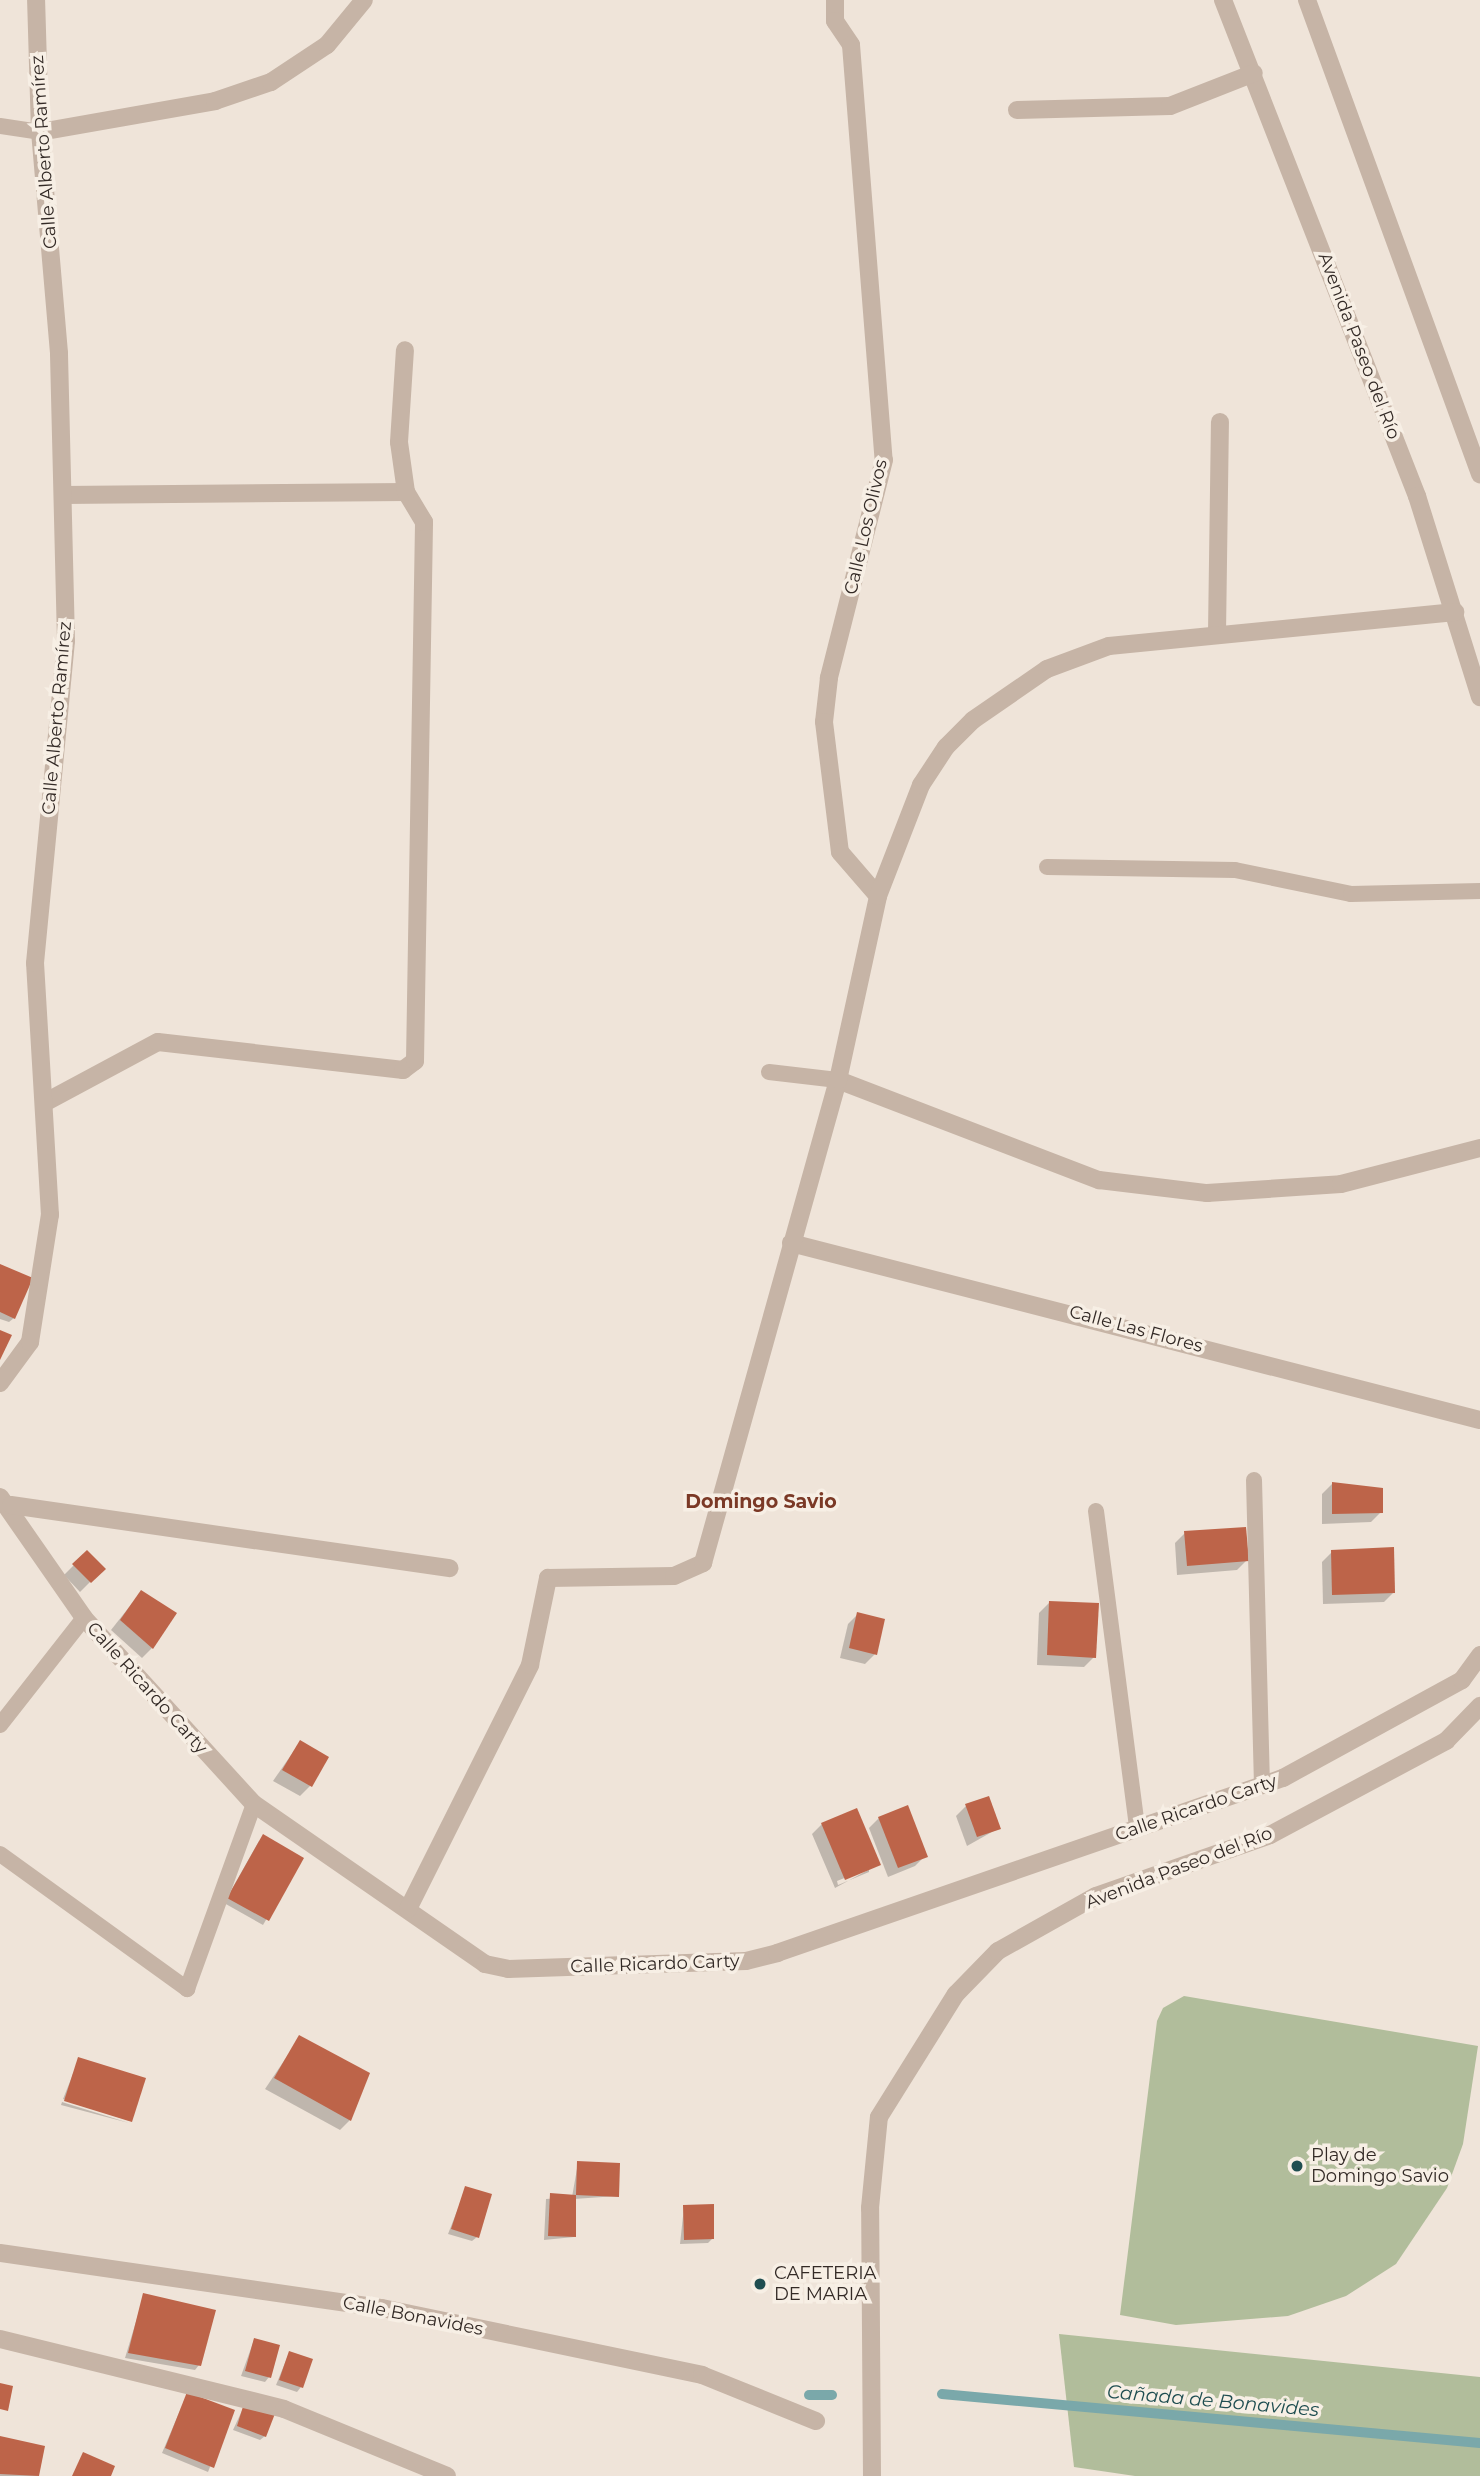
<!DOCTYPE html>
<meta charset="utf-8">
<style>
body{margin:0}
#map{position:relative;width:1480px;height:2476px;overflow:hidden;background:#efe4d9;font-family:Montserrat,sans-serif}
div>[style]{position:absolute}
.green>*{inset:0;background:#b1bd9b}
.shadow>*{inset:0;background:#0003}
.stream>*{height:10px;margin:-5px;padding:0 5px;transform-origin:5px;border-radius:5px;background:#7aa8aa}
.building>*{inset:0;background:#bd6449}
.service>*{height:16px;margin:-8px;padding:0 8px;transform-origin:8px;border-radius:8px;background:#c6b4a6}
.minor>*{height:18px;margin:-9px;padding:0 9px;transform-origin:9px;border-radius:9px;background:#c6b4a6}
.tertiary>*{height:18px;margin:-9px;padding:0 9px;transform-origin:9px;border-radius:9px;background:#c6b4a6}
.dots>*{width:19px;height:19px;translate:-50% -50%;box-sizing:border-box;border:4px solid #f7efe5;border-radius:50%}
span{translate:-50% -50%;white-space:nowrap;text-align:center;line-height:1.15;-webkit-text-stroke:7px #f7efe5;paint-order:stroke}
.street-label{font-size:18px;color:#332a26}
.poi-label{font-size:18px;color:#332a26}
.left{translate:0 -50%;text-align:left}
.neighbourhood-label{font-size:19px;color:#7b3926;font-weight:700}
.water-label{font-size:19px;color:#1f4e51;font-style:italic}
</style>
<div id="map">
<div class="green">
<i style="clip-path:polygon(1184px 1996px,1478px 2046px,1463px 2144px,1447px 2188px,1396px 2264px,1346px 2296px,1288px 2316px,1176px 2325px,1120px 2315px,1157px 2021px,1163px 2008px)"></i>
<i style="clip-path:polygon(1059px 2334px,1480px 2377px,1480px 2476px,1135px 2476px,1074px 2467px)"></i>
</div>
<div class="shadow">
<i style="clip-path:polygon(0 1266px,14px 1318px,9px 1322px,0 1319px)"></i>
<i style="clip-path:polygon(1332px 1484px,1381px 1512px,1371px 1522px,1322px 1524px,1322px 1494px)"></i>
<i style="clip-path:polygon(1185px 1533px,1247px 1560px,1237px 1570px,1177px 1575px,1175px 1543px)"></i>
<i style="clip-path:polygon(87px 1552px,103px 1569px,80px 1592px,64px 1575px)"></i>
<i style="clip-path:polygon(1332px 1552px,1394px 1592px,1384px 1602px,1323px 1604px,1322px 1562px)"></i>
<i style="clip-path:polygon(141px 1592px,152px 1648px,142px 1658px,111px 1630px)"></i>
<i style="clip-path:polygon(1049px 1603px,1094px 1657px,1084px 1667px,1037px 1665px,1039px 1613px)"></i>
<i style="clip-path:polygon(858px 1614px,875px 1654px,865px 1664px,840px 1658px,848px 1624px)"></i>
<i style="clip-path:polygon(300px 1742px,310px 1786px,300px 1796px,273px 1781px)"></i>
<i style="clip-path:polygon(966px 1806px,999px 1828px,967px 1846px,956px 1816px)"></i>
<i style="clip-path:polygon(879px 1818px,925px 1856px,915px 1866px,888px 1877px,869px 1828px)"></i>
<i style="clip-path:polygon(evenodd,822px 1824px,879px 1864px,835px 1888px,812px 1834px,822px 1824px,869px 1868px,869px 1872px,838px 1885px,837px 1881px,869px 1868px)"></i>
<i style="clip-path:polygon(259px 1841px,302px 1858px,263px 1925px,224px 1903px)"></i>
<i style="clip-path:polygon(300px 2037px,350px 2120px,340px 2130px,265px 2089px)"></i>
<i style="clip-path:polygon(79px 2059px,143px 2080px,130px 2121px,63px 2099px)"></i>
<i style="clip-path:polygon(62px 2102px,129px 2123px,61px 2105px)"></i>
<i style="clip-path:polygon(578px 2163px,617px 2196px,574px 2199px,574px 2237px,544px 2240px,546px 2199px,572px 2197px)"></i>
<i style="clip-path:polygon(466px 2188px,477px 2237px,472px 2241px,448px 2234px)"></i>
<i style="clip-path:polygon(684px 2207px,713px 2238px,708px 2243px,680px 2244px)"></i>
<i style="clip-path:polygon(144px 2295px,199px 2365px,195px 2370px,125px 2358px)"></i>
<i style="clip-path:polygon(254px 2340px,269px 2377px,265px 2382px,241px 2376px)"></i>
<i style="clip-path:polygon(289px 2353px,301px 2387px,297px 2392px,276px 2385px)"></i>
<i style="clip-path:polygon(187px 2394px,232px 2411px,208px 2472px,162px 2453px)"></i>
<i style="clip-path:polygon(246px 2402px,265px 2436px,260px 2440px,233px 2430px)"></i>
<i style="clip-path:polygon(0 2438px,43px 2447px,37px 2476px,0 2476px)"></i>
</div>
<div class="stream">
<i style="left:942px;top:2394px;width:540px;rotate:5.2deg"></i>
<i style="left:809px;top:2395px;width:23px"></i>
</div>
<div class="building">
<i style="clip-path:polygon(0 1264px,33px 1278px,15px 1319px,0 1312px)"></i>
<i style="clip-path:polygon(0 1330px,12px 1335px,0 1360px)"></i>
<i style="clip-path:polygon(1332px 1482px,1383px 1488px,1383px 1513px,1332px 1514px)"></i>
<i style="clip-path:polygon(1246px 1527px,1249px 1561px,1187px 1566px,1184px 1531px)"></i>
<i style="clip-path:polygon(1394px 1547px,1395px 1593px,1332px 1595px,1331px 1550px)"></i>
<i style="clip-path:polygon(87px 1550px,106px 1569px,91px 1583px,72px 1564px)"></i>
<i style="clip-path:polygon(141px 1590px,177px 1613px,153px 1649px,120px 1620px)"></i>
<i style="clip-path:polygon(1049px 1601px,1099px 1603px,1096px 1658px,1047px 1655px)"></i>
<i style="clip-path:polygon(857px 1612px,885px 1619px,877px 1655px,849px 1648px)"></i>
<i style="clip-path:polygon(300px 1740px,329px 1757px,312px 1787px,282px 1770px)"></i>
<i style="clip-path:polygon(989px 1796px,1001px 1829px,977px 1837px,965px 1804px)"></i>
<i style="clip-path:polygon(908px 1805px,928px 1857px,898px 1868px,878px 1817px)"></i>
<i style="clip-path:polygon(857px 1808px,881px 1865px,845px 1880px,821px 1823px)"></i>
<i style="clip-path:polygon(263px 1834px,304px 1858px,269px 1921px,227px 1898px)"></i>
<i style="clip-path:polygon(299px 2035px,370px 2073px,351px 2121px,274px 2078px)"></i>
<i style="clip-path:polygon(78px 2057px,146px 2078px,132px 2122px,64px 2101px)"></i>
<i style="clip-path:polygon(577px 2161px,620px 2163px,619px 2197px,576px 2195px)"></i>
<i style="clip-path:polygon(465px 2186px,492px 2194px,479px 2238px,451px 2229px)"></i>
<i style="clip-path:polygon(550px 2193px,576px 2195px,576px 2237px,548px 2236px)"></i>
<i style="clip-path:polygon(714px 2204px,714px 2239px,684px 2240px,683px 2205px)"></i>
<i style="clip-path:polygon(143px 2293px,216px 2310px,201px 2366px,128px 2353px)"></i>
<i style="clip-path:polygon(254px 2338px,280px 2345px,271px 2378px,245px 2371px)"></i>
<i style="clip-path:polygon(289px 2351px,313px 2359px,303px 2388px,279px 2380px)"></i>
<i style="clip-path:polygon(0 2383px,13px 2386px,8px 2411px,0 2409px)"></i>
<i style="clip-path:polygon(187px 2392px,235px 2410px,214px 2468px,165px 2448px)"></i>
<i style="clip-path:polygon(245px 2400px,276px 2411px,266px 2437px,237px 2426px)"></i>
<i style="clip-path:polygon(0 2436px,45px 2446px,39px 2476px,0 2474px)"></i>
<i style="clip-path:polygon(83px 2452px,115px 2466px,111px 2476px,72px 2476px)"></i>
</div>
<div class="service">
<i style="left:0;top:126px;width:40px;rotate:8.5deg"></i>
<i style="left:1047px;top:867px;width:188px;rotate:0.9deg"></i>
<i style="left:1235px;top:870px;width:118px;rotate:11.7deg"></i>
<i style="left:1351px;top:894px;width:129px;rotate:-1.3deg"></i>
<i style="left:769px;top:1072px;width:69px;rotate:6.6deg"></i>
<i style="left:1254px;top:1480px;width:305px;rotate:88.5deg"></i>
<i style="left:1096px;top:1511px;width:320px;rotate:82.6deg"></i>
<i style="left:0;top:1725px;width:136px;rotate:-51.9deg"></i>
<i style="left:0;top:1854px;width:231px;rotate:35.8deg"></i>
<i style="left:187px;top:1989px;width:197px;rotate:-70.1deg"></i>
</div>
<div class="minor">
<i style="left:835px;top:0;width:21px;rotate:90deg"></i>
<i style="left:835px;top:21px;width:29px;rotate:56deg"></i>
<i style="left:851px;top:45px;width:416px;rotate:85.5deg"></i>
<i style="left:884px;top:460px;width:225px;rotate:104.2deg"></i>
<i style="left:829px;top:678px;width:44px;rotate:96.5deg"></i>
<i style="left:824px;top:722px;width:131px;rotate:83deg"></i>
<i style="left:840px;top:852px;width:58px;rotate:49.2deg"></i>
<i style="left:1223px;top:0;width:533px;rotate:68.64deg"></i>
<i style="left:1417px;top:496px;width:211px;rotate:72.6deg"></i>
<i style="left:1017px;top:110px;width:153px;rotate:-1.5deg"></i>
<i style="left:1170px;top:106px;width:90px;rotate:-21.4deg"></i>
<i style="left:40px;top:132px;width:178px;rotate:-10deg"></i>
<i style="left:215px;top:101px;width:59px;rotate:-18.7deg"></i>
<i style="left:271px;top:82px;width:67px;rotate:-33.5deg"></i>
<i style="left:327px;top:45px;width:58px;rotate:-50.6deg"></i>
<i style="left:63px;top:495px;width:343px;rotate:-0.5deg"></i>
<i style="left:1217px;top:633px;width:211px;rotate:-89.2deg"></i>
<i style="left:838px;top:1080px;width:280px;rotate:21deg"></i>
<i style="left:1099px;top:1180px;width:109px;rotate:6.9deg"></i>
<i style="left:1207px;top:1193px;width:134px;rotate:-3.8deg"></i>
<i style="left:1341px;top:1184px;width:144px;rotate:-14.5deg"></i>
<i style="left:44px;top:1103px;width:129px;rotate:-28.2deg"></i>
<i style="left:158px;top:1042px;width:247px;rotate:6.5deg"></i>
<i style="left:403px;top:1070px;width:15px;rotate:-37deg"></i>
<i style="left:415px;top:1061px;width:539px;rotate:-89.04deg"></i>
<i style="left:424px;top:522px;width:35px;rotate:-121deg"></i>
<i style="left:406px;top:492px;width:50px;rotate:-98deg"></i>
<i style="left:399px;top:442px;width:92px;rotate:-86.3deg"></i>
<i style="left:791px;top:1243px;width:711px;rotate:14.41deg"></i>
<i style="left:0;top:1383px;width:51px;rotate:-53.8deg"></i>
<i style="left:30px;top:1342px;width:129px;rotate:-81.1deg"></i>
<i style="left:50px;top:1215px;width:252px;rotate:-93.4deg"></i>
<i style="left:35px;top:963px;width:323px;rotate:-84.5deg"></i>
<i style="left:66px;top:641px;width:288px;rotate:-91.4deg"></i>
<i style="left:59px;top:353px;width:222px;rotate:-94.9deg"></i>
<i style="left:40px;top:132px;width:132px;rotate:-91.7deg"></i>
<i style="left:0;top:1497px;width:147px;rotate:55.2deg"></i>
<i style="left:84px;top:1618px;width:252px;rotate:47.6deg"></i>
<i style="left:254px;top:1804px;width:281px;rotate:34.7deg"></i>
<i style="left:485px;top:1964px;width:24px;rotate:12deg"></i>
<i style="left:508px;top:1969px;width:238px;rotate:-1.9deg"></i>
<i style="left:746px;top:1961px;width:32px;rotate:-14deg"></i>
<i style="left:777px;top:1953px;width:535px;rotate:-19.08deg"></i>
<i style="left:1283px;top:1778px;width:204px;rotate:-28.7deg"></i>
<i style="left:1462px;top:1680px;width:31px;rotate:-54deg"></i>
<i style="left:11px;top:1505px;width:443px;rotate:8.2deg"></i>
<i style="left:408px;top:1909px;width:273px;rotate:-63.4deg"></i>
<i style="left:530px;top:1665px;width:89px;rotate:-78.3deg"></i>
<i style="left:548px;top:1578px;width:126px;rotate:-0.9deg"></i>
<i style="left:674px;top:1576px;width:32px;rotate:-24deg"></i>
<i style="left:703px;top:1563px;width:502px;rotate:-74.38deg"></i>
<i style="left:838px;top:1080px;width:188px;rotate:-77.7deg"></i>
<i style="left:878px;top:896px;width:119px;rotate:-68.8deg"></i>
<i style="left:921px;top:785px;width:45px;rotate:-56.7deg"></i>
<i style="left:946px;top:747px;width:38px;rotate:-45deg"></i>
<i style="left:973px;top:720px;width:90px;rotate:-34.6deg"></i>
<i style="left:1047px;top:669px;width:66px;rotate:-20.4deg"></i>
<i style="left:1109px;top:646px;width:348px;rotate:-5.6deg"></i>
<i style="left:0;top:2253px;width:386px;rotate:8.2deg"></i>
<i style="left:382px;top:2308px;width:327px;rotate:11.8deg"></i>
<i style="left:702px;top:2375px;width:123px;rotate:22deg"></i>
<i style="left:0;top:2339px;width:292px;rotate:13.8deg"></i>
<i style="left:284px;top:2409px;width:176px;rotate:22.3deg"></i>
</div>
<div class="tertiary">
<i style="left:1307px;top:0;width:505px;rotate:69.95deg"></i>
<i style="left:872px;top:2476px;width:268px;rotate:-90.4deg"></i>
<i style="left:870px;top:2208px;width:91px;rotate:-84.4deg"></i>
<i style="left:879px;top:2117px;width:145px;rotate:-58deg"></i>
<i style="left:956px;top:1994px;width:60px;rotate:-45.7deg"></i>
<i style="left:998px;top:1951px;width:112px;rotate:-29.3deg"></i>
<i style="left:1096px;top:1896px;width:184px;rotate:-19.3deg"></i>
<i style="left:1270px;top:1835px;width:200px;rotate:-28.1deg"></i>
<i style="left:1446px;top:1741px;width:49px;rotate:-45.8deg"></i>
</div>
<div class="dots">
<i style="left:1297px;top:2166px;background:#1f4e51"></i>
<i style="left:760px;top:2284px;background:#1f4e51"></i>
</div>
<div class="street-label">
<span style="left:44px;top:152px;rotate:-94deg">Calle Alberto Ramírez</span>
<span style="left:1359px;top:346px;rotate:69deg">Avenida Paseo del Río</span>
<span style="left:866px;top:527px;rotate:-77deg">Calle Los Olivos</span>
<span style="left:57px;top:718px;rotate:-85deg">Calle Alberto Ramírez</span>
<span style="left:1136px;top:1329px;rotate:15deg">Calle Las Flores</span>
<span style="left:147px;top:1688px;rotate:48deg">Calle Ricardo Carty</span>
<span style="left:1196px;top:1808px;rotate:-19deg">Calle Ricardo Carty</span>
<span style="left:1179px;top:1868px;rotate:-21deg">Avenida Paseo del Río</span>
<span style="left:655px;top:1964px;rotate:-2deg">Calle Ricardo Carty</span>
<span style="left:413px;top:2316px;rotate:11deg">Calle Bonavides</span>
</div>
<div class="poi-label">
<span class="left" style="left:1311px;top:2166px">Play de<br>Domingo Savio</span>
<span class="left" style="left:774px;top:2284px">CAFETERIA<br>DE MARIA</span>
</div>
<div class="neighbourhood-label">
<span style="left:761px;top:1502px">Domingo Savio</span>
</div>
<div class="water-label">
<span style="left:1213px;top:2401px;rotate:5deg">Cañada de Bonavides</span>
</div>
</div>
